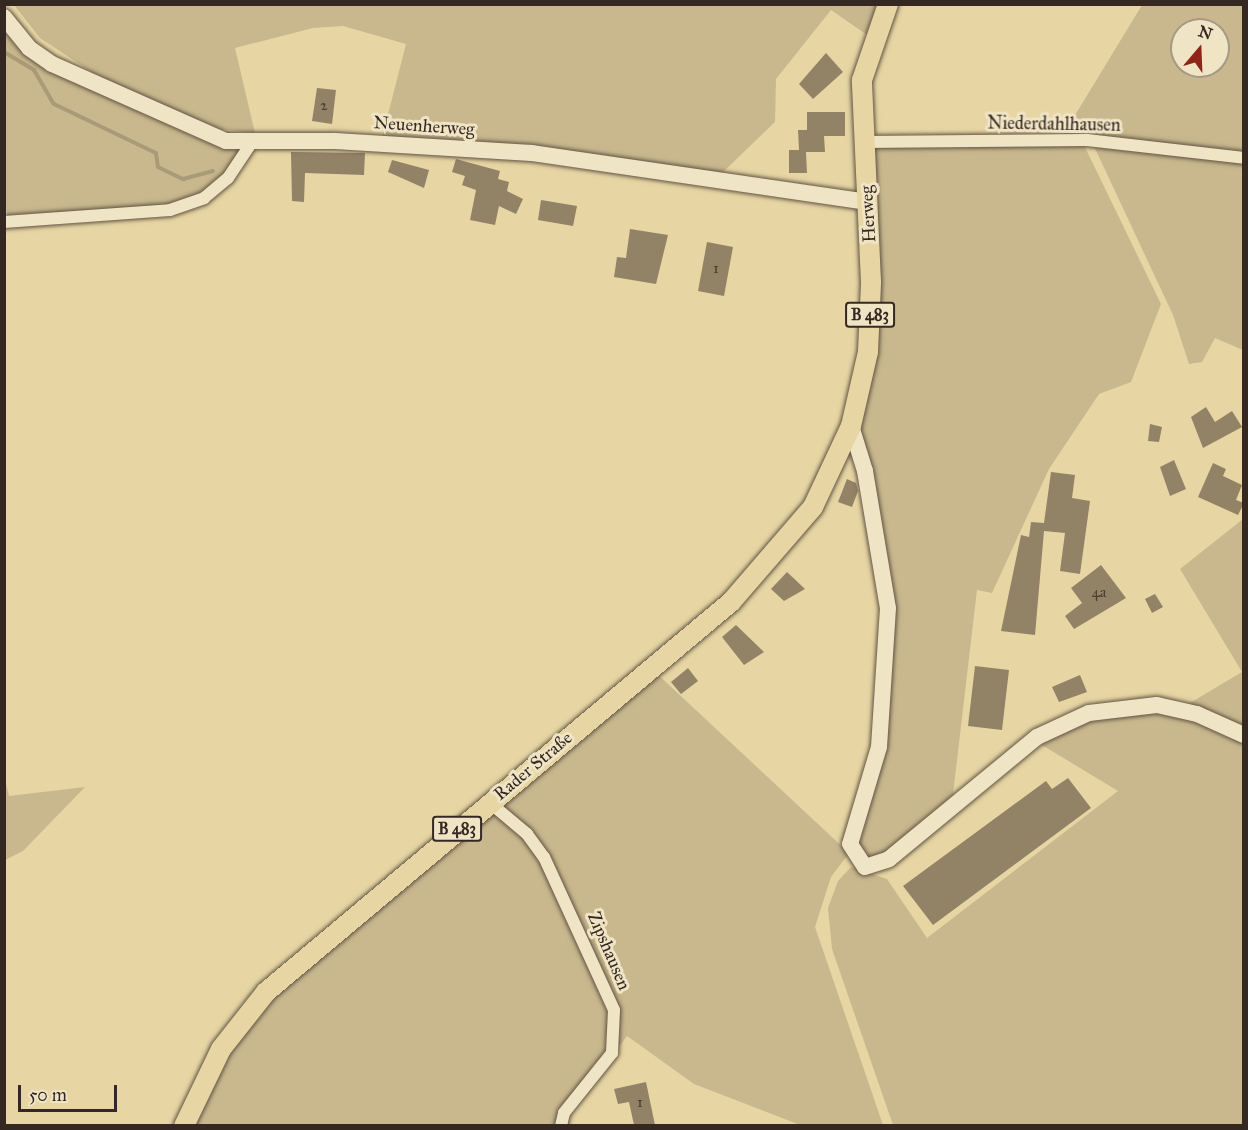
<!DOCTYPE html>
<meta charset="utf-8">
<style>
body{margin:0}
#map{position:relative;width:1248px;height:1130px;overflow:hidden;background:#e7d6a4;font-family:"IM FELL Great Primer",serif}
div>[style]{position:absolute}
.green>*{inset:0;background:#c9b88e}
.stream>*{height:4px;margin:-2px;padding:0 2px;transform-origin:2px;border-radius:2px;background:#aa9b78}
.building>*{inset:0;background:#928266}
.roads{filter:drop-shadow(0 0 2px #625443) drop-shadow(0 0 2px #625443)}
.street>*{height:12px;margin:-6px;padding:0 6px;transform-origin:6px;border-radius:6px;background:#efe4c4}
.secondary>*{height:16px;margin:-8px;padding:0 8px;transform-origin:8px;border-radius:8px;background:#efe4c4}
.primary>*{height:20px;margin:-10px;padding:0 10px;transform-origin:10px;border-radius:10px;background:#e7d6a4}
span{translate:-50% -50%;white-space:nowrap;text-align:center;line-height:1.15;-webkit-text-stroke:6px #efe4c4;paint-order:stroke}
.number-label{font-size:15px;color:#4c3e34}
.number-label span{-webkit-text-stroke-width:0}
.shield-label span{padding:2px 4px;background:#efe4c4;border:2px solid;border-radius:4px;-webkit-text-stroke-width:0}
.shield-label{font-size:16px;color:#352823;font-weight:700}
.street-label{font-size:18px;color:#352823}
.frame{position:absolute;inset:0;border:6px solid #352823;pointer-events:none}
.north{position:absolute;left:1170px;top:18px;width:60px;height:60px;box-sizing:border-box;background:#efe4c4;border:2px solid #a59984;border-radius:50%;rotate:19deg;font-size:16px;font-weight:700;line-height:24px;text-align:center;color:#352823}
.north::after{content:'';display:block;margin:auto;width:21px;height:27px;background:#8f2418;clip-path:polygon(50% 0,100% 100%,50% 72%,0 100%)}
.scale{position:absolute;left:18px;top:1085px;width:99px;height:27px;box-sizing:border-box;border:3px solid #352823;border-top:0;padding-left:8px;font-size:18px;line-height:21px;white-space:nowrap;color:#352823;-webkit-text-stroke:4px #efe4c4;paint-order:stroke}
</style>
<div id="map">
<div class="green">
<i style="clip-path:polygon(14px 5px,885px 5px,870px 37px,831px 10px,776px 79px,775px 122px,719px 176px,529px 144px,382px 138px,406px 44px,343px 26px,313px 28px,235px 48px,255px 133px,202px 127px,93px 73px,40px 38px)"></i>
<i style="clip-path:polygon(evenodd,1142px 5px,1243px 5px,1243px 155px,1063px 135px,1142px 5px,1182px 30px,1218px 30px,1218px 66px,1182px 66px,1182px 30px)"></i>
<i style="clip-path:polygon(4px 29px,50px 70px,243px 153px,201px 199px,168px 209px,9px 217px,4px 206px)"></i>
<i style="clip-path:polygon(1082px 141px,1161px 304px,1131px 382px,1099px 394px,1049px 469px,992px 593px,977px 590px,952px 803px,888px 857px,859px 857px,856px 829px,890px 649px,855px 423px,860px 406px,866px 145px)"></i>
<i style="clip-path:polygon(1092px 142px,1243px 161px,1243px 350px,1215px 338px,1202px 362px,1189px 364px,1173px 315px)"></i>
<i style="clip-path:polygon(1243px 519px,1243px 732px,1185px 706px,1242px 672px,1180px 569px)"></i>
<i style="clip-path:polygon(653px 670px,849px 853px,831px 877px,815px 927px,883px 1125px,800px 1125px,694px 1084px,627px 1036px,560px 1125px,187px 1126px,241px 1025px)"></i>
<i style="clip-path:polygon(1156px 708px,1244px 738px,1243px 1125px,893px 1125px,832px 949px,828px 908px,838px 881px,851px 867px,887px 879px,927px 938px,1118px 791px,1042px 745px,1050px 735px,1094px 716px)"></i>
<i style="clip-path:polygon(4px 775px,9px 796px,85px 787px,23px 851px,5px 860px)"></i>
</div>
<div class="stream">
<i style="left:4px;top:52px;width:35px;rotate:31deg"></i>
<i style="left:34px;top:70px;width:39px;rotate:60deg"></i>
<i style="left:54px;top:104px;width:113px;rotate:25.7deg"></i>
<i style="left:156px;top:153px;width:14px;rotate:82deg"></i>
<i style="left:158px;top:167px;width:28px;rotate:26deg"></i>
<i style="left:183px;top:179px;width:31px;rotate:-15deg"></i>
</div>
<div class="building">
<i style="clip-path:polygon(826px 53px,843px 72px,813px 99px,799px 84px)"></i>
<i style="clip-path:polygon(317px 88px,336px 90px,332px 124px,312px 121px)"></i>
<i style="clip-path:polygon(807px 112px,845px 112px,845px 136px,824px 136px,825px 152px,806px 152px,807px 173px,789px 173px,789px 150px,799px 150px,798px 130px,807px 130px)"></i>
<i style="clip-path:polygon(291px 152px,365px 153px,364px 175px,305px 173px,304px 202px,292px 201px)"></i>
<i style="clip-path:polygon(456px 159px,500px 171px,498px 179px,509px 182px,507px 191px,523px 199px,516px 214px,499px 206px,495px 225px,470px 220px,476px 190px,462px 185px,465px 176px,452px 172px)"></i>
<i style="clip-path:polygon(392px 160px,429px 170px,424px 188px,388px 172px)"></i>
<i style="clip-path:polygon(541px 200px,577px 206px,573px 226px,538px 220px)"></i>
<i style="clip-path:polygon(630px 229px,668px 235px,656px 284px,614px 277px,617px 257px,626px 258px)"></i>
<i style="clip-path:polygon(707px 242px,733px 247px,724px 296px,698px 291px)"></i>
<i style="clip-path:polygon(1206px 407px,1215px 422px,1232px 411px,1242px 427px,1203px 448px,1191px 417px)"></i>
<i style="clip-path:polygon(1150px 424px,1162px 427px,1159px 442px,1148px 441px)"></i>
<i style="clip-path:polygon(1174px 460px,1186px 489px,1170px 496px,1160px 467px)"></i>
<i style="clip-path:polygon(1213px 463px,1226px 469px,1223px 476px,1242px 485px,1236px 500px,1244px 503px,1238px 515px,1198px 497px)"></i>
<i style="clip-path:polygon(1051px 472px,1075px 475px,1072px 498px,1090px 501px,1080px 574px,1060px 571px,1065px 533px,1044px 531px,1035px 635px,1001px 631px,1021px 535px,1029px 537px,1031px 522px,1044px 523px)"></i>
<i style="clip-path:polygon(847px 479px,856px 483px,858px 491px,852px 507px,838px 502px)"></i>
<i style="clip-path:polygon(1101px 565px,1126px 598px,1074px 629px,1065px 616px,1082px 603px,1071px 588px)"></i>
<i style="clip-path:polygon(787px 572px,805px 589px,784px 601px,771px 589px)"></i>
<i style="clip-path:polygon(1155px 594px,1163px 607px,1152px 613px,1145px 599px)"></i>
<i style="clip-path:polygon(736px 625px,764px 652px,744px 665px,722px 637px)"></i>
<i style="clip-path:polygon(975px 666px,1009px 670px,1002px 730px,968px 726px)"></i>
<i style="clip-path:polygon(688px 668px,698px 681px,681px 694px,671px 682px)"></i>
<i style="clip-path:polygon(1080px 675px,1087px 692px,1059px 702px,1052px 687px)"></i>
<i style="clip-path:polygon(1068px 778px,1091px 808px,933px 925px,903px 886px,1046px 781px,1052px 789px)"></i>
<i style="clip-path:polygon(646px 1082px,655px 1125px,634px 1125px,629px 1102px,618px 1104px,614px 1089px)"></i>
</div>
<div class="roads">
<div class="street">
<i style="left:863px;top:142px;width:224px;rotate:-0.5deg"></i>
<i style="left:1087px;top:140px;width:158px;rotate:6.5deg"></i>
<i style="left:4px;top:222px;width:166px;rotate:-4.1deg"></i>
<i style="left:170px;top:210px;width:36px;rotate:-19deg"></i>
<i style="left:204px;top:198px;width:31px;rotate:-40deg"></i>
<i style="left:228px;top:178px;width:43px;rotate:-56.3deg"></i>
<i style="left:489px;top:802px;width:50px;rotate:40.1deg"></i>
<i style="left:527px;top:834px;width:29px;rotate:54deg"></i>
<i style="left:544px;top:857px;width:168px;rotate:65.4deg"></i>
<i style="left:614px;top:1010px;width:43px;rotate:92.7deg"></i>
<i style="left:612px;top:1053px;width:77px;rotate:128.7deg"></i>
<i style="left:564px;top:1113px;width:13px;rotate:103deg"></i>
</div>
<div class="secondary">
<i style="left:4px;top:17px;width:40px;rotate:51deg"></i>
<i style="left:29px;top:48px;width:28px;rotate:35deg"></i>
<i style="left:52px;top:64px;width:190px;rotate:23.9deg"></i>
<i style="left:226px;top:141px;width:109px"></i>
<i style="left:335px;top:141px;width:197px;rotate:3.5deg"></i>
<i style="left:532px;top:153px;width:340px;rotate:8.3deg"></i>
<i style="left:851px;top:426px;width:47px;rotate:72.7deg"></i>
<i style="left:865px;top:471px;width:139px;rotate:80.5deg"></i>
<i style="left:888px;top:608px;width:139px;rotate:93.7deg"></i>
<i style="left:879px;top:747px;width:101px;rotate:106.6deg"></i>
<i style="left:850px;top:844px;width:27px;rotate:57deg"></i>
<i style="left:865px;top:867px;width:25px;rotate:-18deg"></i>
<i style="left:889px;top:859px;width:192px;rotate:-39.5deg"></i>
<i style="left:1037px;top:737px;width:57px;rotate:-24.8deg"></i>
<i style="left:1089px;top:713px;width:68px;rotate:-6.7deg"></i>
<i style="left:1157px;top:705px;width:41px;rotate:12.7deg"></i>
<i style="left:1197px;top:714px;width:51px;rotate:24.1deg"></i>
</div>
<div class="primary">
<i style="left:184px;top:1126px;width:85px;rotate:-64.3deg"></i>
<i style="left:221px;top:1049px;width:73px;rotate:-51.7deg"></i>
<i style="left:266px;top:992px;width:607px;rotate:-39.99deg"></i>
<i style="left:731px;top:602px;width:125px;rotate:-49.2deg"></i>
<i style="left:813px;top:507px;width:89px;rotate:-64.9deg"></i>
<i style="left:851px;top:426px;width:76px;rotate:-77.1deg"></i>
<i style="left:868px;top:352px;width:70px;rotate:-87.5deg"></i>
<i style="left:871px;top:282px;width:202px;rotate:-92.6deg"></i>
<i style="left:862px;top:80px;width:80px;rotate:-71.1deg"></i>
</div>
</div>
<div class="number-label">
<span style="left:324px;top:106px">2</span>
<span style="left:716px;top:269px">1</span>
<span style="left:1099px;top:593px">4a</span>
<span style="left:640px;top:1103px">1</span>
</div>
<div class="shield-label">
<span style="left:870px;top:315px">B 483</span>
<span style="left:457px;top:829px">B 483</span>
</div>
<div class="street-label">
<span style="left:1054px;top:124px;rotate:1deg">Niederdahlhausen</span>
<span style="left:424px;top:126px;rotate:4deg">Neuenherweg</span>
<span style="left:868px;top:214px;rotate:-93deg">Herweg</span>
<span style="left:533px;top:766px;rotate:-40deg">Rader Straße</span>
<span style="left:609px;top:951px;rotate:67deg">Zipshausen</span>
</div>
<div class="frame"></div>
<div class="north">N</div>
<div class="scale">50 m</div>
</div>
